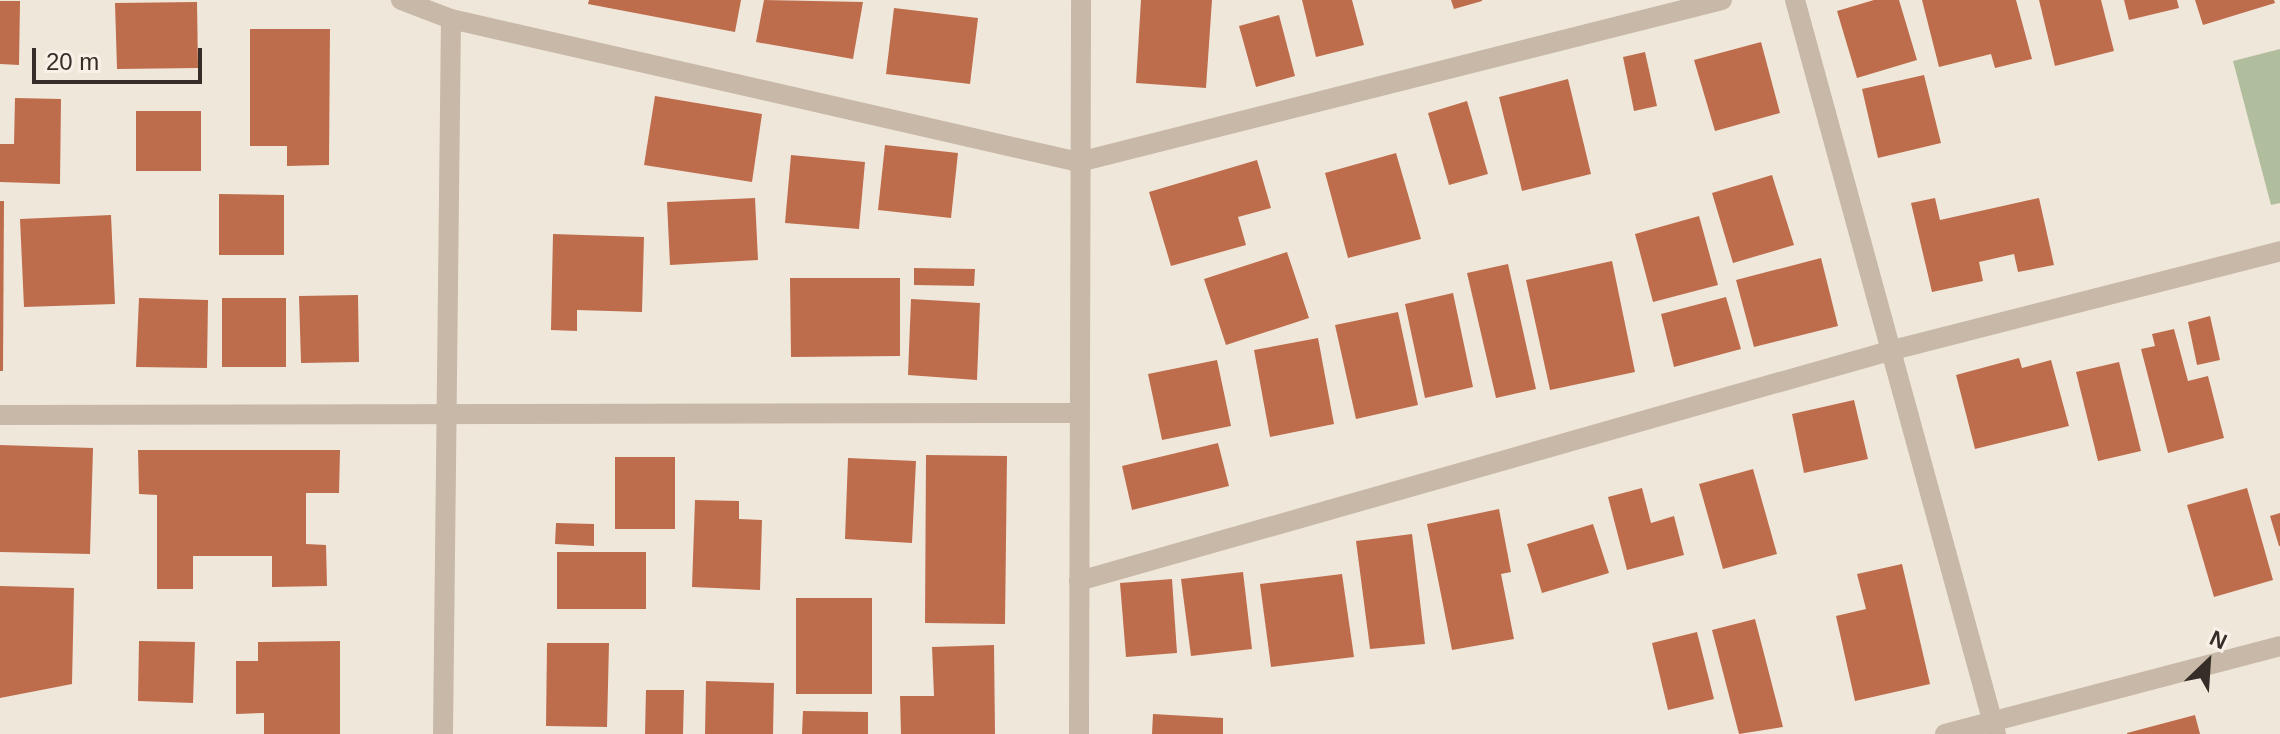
<!DOCTYPE html>
<style>
body{margin:0}
#map{position:relative;width:2280px;height:734px;overflow:hidden;background:#f0e7db;font-family:Helvetica,sans-serif}
div>[style]{position:absolute}
.green>*{inset:0;background:#b1be9d}
.building>*{inset:0;background:#be6d4c}
.minor>*{height:20px;margin:-10px;padding:0 10px;transform-origin:10px;border-radius:10px;background:#c7b8a8}
.tertiary>*{height:20px;margin:-10px;padding:0 10px;transform-origin:10px;border-radius:10px;background:#c7b8a8}
span{translate:-50% -50%;white-space:nowrap;text-align:center;line-height:1.15;-webkit-text-stroke:6px #f8f1e7;paint-order:stroke}
.north{position:absolute;left:2168px;top:622px;width:80px;height:80px;-webkit-text-stroke:6px #f8f1e7;paint-order:stroke;rotate:25deg;font-size:22px;font-weight:700;line-height:32px;text-align:center;color:#352d28}
.north::after{content:'';display:block;margin:auto;width:28px;height:36px;background:#352d28;clip-path:polygon(50% 0,100% 100%,50% 72%,0 100%)}
.scale{position:absolute;left:32px;top:48px;width:170px;height:36px;box-sizing:border-box;border:4px solid #352d28;border-top:0;padding-left:10px;font-size:24px;line-height:28px;white-space:nowrap;color:#352d28;-webkit-text-stroke:6px #f8f1e7;paint-order:stroke}
</style>
<div id="map">
<div class="green">
<i style="clip-path:polygon(2280px 49px,2280px 203px,2271px 205px,2233px 61px)"></i>
</div>
<div class="building">
<i style="clip-path:polygon(589px 0,741px 0,735px 32px,588px 4px)"></i>
<i style="clip-path:polygon(764px 0,863px 2px,853px 59px,756px 42px)"></i>
<i style="clip-path:polygon(1141px 0,1212px 0,1206px 88px,1136px 83px)"></i>
<i style="clip-path:polygon(1302px 0,1352px 0,1364px 45px,1316px 57px)"></i>
<i style="clip-path:polygon(1451px 0,1482px 0,1482px 1px,1454px 9px)"></i>
<i style="clip-path:polygon(1874px 0,1899px 0,1917px 60px,1857px 78px,1837px 11px)"></i>
<i style="clip-path:polygon(1922px 0,2016px 0,2032px 59px,1995px 68px,1991px 54px,1939px 67px)"></i>
<i style="clip-path:polygon(2039px 0,2101px 0,2114px 51px,2055px 66px)"></i>
<i style="clip-path:polygon(2124px 0,2177px 0,2179px 8px,2129px 20px)"></i>
<i style="clip-path:polygon(2195px 0,2274px 0,2275px 3px,2203px 25px)"></i>
<i style="clip-path:polygon(0 1px,20px 1px,19px 65px,0 64px)"></i>
<i style="clip-path:polygon(197px 2px,198px 68px,117px 69px,115px 3px)"></i>
<i style="clip-path:polygon(894px 8px,978px 18px,970px 84px,886px 74px)"></i>
<i style="clip-path:polygon(1279px 15px,1295px 76px,1256px 87px,1239px 26px)"></i>
<i style="clip-path:polygon(250px 29px,330px 29px,329px 165px,287px 166px,287px 146px,250px 146px)"></i>
<i style="clip-path:polygon(1761px 42px,1780px 113px,1715px 131px,1694px 60px)"></i>
<i style="clip-path:polygon(1645px 52px,1657px 106px,1634px 111px,1623px 57px)"></i>
<i style="clip-path:polygon(1924px 75px,1941px 143px,1878px 158px,1862px 89px)"></i>
<i style="clip-path:polygon(1568px 79px,1591px 174px,1522px 191px,1499px 97px)"></i>
<i style="clip-path:polygon(655px 96px,762px 114px,752px 182px,644px 165px)"></i>
<i style="clip-path:polygon(15px 98px,61px 99px,60px 184px,0 182px,0 144px,14px 144px)"></i>
<i style="clip-path:polygon(1467px 101px,1488px 174px,1449px 185px,1428px 113px)"></i>
<i style="clip-path:polygon(136px 111px,201px 111px,201px 171px,136px 171px)"></i>
<i style="clip-path:polygon(885px 145px,958px 153px,951px 218px,878px 210px)"></i>
<i style="clip-path:polygon(1396px 153px,1421px 239px,1348px 258px,1325px 173px)"></i>
<i style="clip-path:polygon(791px 155px,865px 162px,859px 229px,785px 223px)"></i>
<i style="clip-path:polygon(1257px 160px,1271px 208px,1238px 217px,1246px 245px,1171px 266px,1149px 192px)"></i>
<i style="clip-path:polygon(1772px 175px,1794px 245px,1733px 263px,1712px 193px)"></i>
<i style="clip-path:polygon(219px 194px,284px 195px,284px 255px,219px 255px)"></i>
<i style="clip-path:polygon(755px 198px,758px 260px,670px 265px,667px 202px)"></i>
<i style="clip-path:polygon(1935px 198px,1940px 220px,2039px 198px,2054px 265px,2018px 272px,2014px 254px,1979px 262px,1983px 281px,1932px 292px,1911px 203px)"></i>
<i style="clip-path:polygon(0 201px,4px 201px,3px 371px,0 371px)"></i>
<i style="clip-path:polygon(111px 215px,115px 304px,24px 307px,20px 219px)"></i>
<i style="clip-path:polygon(1699px 216px,1718px 285px,1653px 302px,1635px 234px)"></i>
<i style="clip-path:polygon(553px 234px,644px 237px,642px 312px,577px 310px,577px 331px,551px 330px)"></i>
<i style="clip-path:polygon(1287px 252px,1309px 318px,1226px 345px,1204px 279px)"></i>
<i style="clip-path:polygon(1821px 258px,1838px 326px,1754px 347px,1736px 280px)"></i>
<i style="clip-path:polygon(1612px 261px,1635px 372px,1550px 390px,1526px 280px)"></i>
<i style="clip-path:polygon(1508px 264px,1536px 389px,1496px 398px,1467px 273px)"></i>
<i style="clip-path:polygon(914px 268px,975px 269px,974px 286px,914px 285px)"></i>
<i style="clip-path:polygon(790px 278px,900px 278px,900px 356px,791px 357px)"></i>
<i style="clip-path:polygon(1453px 293px,1473px 387px,1425px 398px,1405px 304px)"></i>
<i style="clip-path:polygon(358px 295px,359px 362px,301px 363px,299px 296px)"></i>
<i style="clip-path:polygon(1726px 297px,1741px 349px,1674px 367px,1661px 314px)"></i>
<i style="clip-path:polygon(139px 298px,208px 300px,207px 368px,136px 367px)"></i>
<i style="clip-path:polygon(222px 298px,286px 298px,286px 367px,222px 367px)"></i>
<i style="clip-path:polygon(911px 299px,980px 303px,977px 380px,908px 375px)"></i>
<i style="clip-path:polygon(1398px 312px,1418px 405px,1356px 419px,1335px 325px)"></i>
<i style="clip-path:polygon(2210px 316px,2220px 360px,2197px 365px,2188px 322px)"></i>
<i style="clip-path:polygon(2174px 329px,2188px 381px,2208px 376px,2224px 438px,2168px 453px,2141px 349px,2155px 346px,2152px 334px)"></i>
<i style="clip-path:polygon(1318px 338px,1334px 424px,1270px 437px,1254px 350px)"></i>
<i style="clip-path:polygon(2019px 358px,2022px 368px,2051px 360px,2069px 426px,1975px 449px,1956px 375px)"></i>
<i style="clip-path:polygon(1217px 360px,1231px 426px,1162px 440px,1148px 374px)"></i>
<i style="clip-path:polygon(2119px 362px,2141px 451px,2098px 461px,2076px 372px)"></i>
<i style="clip-path:polygon(1854px 400px,1868px 459px,1804px 473px,1792px 414px)"></i>
<i style="clip-path:polygon(1218px 443px,1229px 486px,1132px 510px,1122px 466px)"></i>
<i style="clip-path:polygon(0 445px,93px 448px,90px 554px,0 552px)"></i>
<i style="clip-path:polygon(138px 450px,340px 450px,339px 493px,306px 493px,306px 544px,326px 545px,327px 586px,272px 587px,272px 556px,193px 556px,193px 589px,157px 589px,157px 495px,139px 494px)"></i>
<i style="clip-path:polygon(926px 455px,1007px 456px,1005px 624px,925px 623px)"></i>
<i style="clip-path:polygon(615px 457px,675px 457px,675px 529px,615px 529px)"></i>
<i style="clip-path:polygon(848px 458px,916px 461px,912px 543px,845px 539px)"></i>
<i style="clip-path:polygon(1753px 469px,1777px 554px,1723px 569px,1699px 484px)"></i>
<i style="clip-path:polygon(1642px 488px,1651px 523px,1674px 516px,1684px 555px,1627px 570px,1608px 497px)"></i>
<i style="clip-path:polygon(2247px 488px,2273px 580px,2214px 597px,2187px 505px)"></i>
<i style="clip-path:polygon(695px 500px,739px 501px,739px 519px,762px 520px,760px 590px,692px 587px)"></i>
<i style="clip-path:polygon(1499px 509px,1511px 572px,1501px 574px,1514px 639px,1452px 650px,1427px 524px)"></i>
<i style="clip-path:polygon(2280px 513px,2280px 546px,2279px 546px,2270px 516px)"></i>
<i style="clip-path:polygon(556px 523px,594px 524px,594px 546px,555px 544px)"></i>
<i style="clip-path:polygon(1593px 524px,1609px 573px,1542px 593px,1527px 544px)"></i>
<i style="clip-path:polygon(1412px 534px,1425px 644px,1370px 649px,1356px 541px)"></i>
<i style="clip-path:polygon(557px 552px,646px 552px,646px 609px,557px 609px)"></i>
<i style="clip-path:polygon(1902px 564px,1930px 684px,1855px 701px,1836px 616px,1866px 609px,1857px 574px)"></i>
<i style="clip-path:polygon(1243px 572px,1252px 649px,1191px 656px,1181px 579px)"></i>
<i style="clip-path:polygon(1342px 574px,1354px 657px,1271px 667px,1260px 584px)"></i>
<i style="clip-path:polygon(1172px 579px,1177px 653px,1126px 657px,1120px 583px)"></i>
<i style="clip-path:polygon(0 586px,74px 588px,72px 684px,0 698px)"></i>
<i style="clip-path:polygon(796px 598px,872px 598px,872px 694px,796px 694px)"></i>
<i style="clip-path:polygon(1755px 619px,1783px 727px,1739px 734px,1712px 630px)"></i>
<i style="clip-path:polygon(1697px 632px,1714px 699px,1668px 710px,1652px 643px)"></i>
<i style="clip-path:polygon(139px 641px,195px 642px,193px 703px,138px 701px)"></i>
<i style="clip-path:polygon(340px 641px,340px 734px,264px 734px,264px 713px,236px 714px,236px 661px,258px 661px,258px 642px)"></i>
<i style="clip-path:polygon(547px 643px,609px 643px,607px 727px,546px 726px)"></i>
<i style="clip-path:polygon(994px 645px,995px 734px,901px 734px,900px 696px,934px 696px,932px 647px)"></i>
<i style="clip-path:polygon(706px 681px,774px 683px,773px 734px,705px 734px)"></i>
<i style="clip-path:polygon(646px 690px,684px 690px,683px 734px,645px 734px)"></i>
<i style="clip-path:polygon(803px 711px,868px 712px,868px 734px,802px 734px)"></i>
<i style="clip-path:polygon(1153px 714px,1223px 718px,1223px 734px,1152px 734px)"></i>
<i style="clip-path:polygon(2195px 715px,2200px 734px,2127px 734px,2127px 733px)"></i>
</div>
<div class="minor">
<i style="left:401px;top:0;width:53px;rotate:20.8deg"></i>
<i style="left:451px;top:19px;width:644px;rotate:12.83deg"></i>
<i style="left:1079px;top:162px;width:663px;rotate:-14.14deg"></i>
<i style="left:1795px;top:0;width:761px;rotate:74.69deg"></i>
<i style="left:0;top:415px;width:1078px;rotate:-0.11deg"></i>
<i style="left:1079px;top:581px;width:842px;rotate:-15.85deg"></i>
<i style="left:1889px;top:351px;width:404px;rotate:-14.3deg"></i>
<i style="left:443px;top:734px;width:715px;rotate:-89.36deg"></i>
<i style="left:1945px;top:734px;width:346px;rotate:-14.7deg"></i>
</div>
<div class="tertiary">
<i style="left:1079px;top:734px;width:734px;rotate:-89.84deg"></i>
</div>
<div class="north">N</div>
<div class="scale">20 m</div>
</div>
